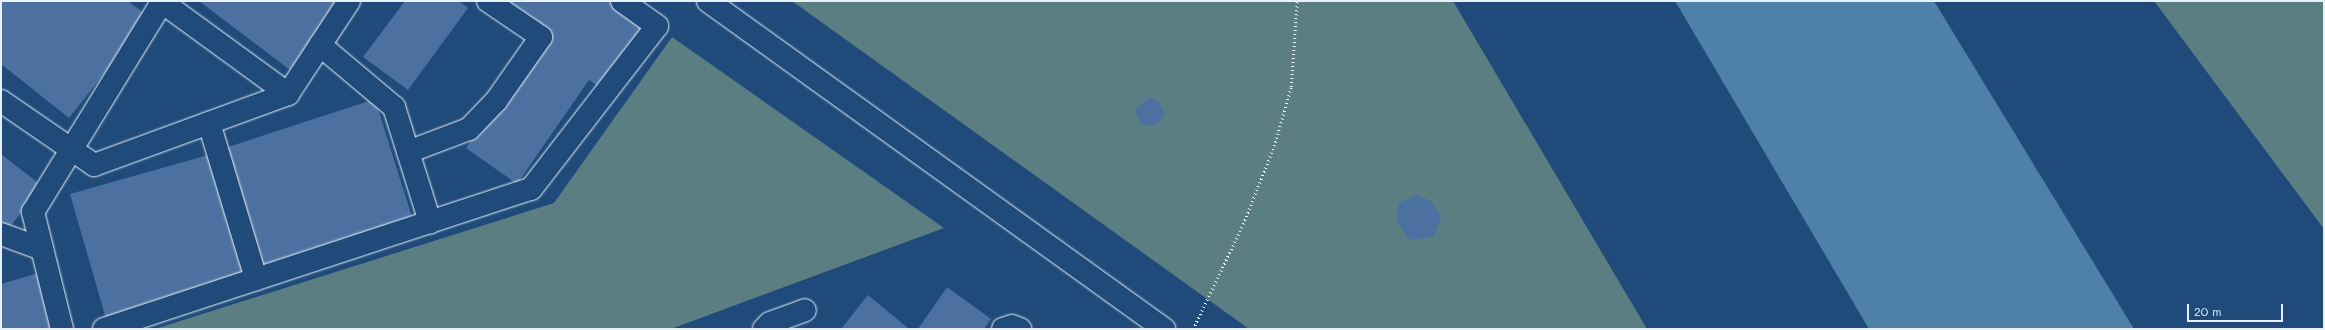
<!DOCTYPE html>
<style>
body{margin:0}
#map{position:relative;width:2325px;height:330px;overflow:hidden;background:#1f4a7a;font-family:Mali,sans-serif}
div>[style]{position:absolute}
.green>*{inset:0;background:#5b7e83}
.water>*{inset:0;background:#4e80a8}
.building>*{inset:0;background:#4c71a0}
.path>*{height:2.5px;margin-top:-1.25px;transform-origin:0;background:repeating-linear-gradient(90deg,#e8f1f8 0 1px,transparent 0 4px)}
.roads{filter:drop-shadow(0 0 1px #e8f1f8) drop-shadow(0 0 1px #e8f1f8)}
.minor>*{height:22px;margin:-11px;padding:0 11px;transform-origin:11px;border-radius:11px;background:#1f4a7a}
span{translate:-50% -50%;white-space:nowrap;text-align:center;line-height:1.15;-webkit-text-stroke:3px #1f4a7a;paint-order:stroke}
.frame{position:absolute;inset:0;border:2px solid #e8f1f8;pointer-events:none}
.scale{position:absolute;left:2187px;top:304px;width:96px;height:18px;box-sizing:border-box;border:2px solid #e8f1f8;border-top:0;padding-left:5px;font-size:12px;line-height:14px;white-space:nowrap;color:#e8f1f8;-webkit-text-stroke:3px #1f4a7a;paint-order:stroke}
</style>
<div id="map">
<div class="green">
<i style="clip-path:polygon(792px 1px,1453px 1px,1647px 329px,1249px 329px)"></i>
<i style="clip-path:polygon(2154px 1px,2324px 1px,2324px 229px)"></i>
<i style="clip-path:polygon(672px 37px,944px 228px,671px 329px,155px 329px,554px 203px)"></i>
</div>
<div class="water">
<i style="clip-path:polygon(1675px 1px,1934px 1px,2134px 329px,1869px 329px)"></i>
</div>
<div class="building">
<i style="clip-path:polygon(1px 1px,128px 1px,149px 17px,69px 118px,1px 64px)"></i>
<i style="clip-path:polygon(199px 1px,342px 1px,290px 70px)"></i>
<i style="clip-path:polygon(405px 1px,459px 1px,468px 8px,408px 90px,363px 57px)"></i>
<i style="clip-path:polygon(496px 1px,608px 1px,647px 28px,604px 90px,589px 80px,517px 184px,466px 148px,545px 35px)"></i>
<i style="clip-path:polygon(1150px 97px,1159px 102px,1165px 115px,1155px 125px,1142px 125px,1134px 110px)"></i>
<i style="clip-path:polygon(375px 99px,412px 217px,261px 266px,222px 149px)"></i>
<i style="clip-path:polygon(215px 153px,250px 277px,106px 319px,70px 194px)"></i>
<i style="clip-path:polygon(1px 154px,42px 186px,6px 232px,1px 228px)"></i>
<i style="clip-path:polygon(1417px 195px,1431px 201px,1441px 217px,1434px 236px,1415px 240px,1408px 238px,1396px 219px,1399px 203px)"></i>
<i style="clip-path:polygon(42px 272px,58px 329px,1px 329px,1px 284px)"></i>
<i style="clip-path:polygon(947px 287px,991px 319px,984px 329px,918px 329px)"></i>
<i style="clip-path:polygon(868px 295px,909px 329px,841px 329px)"></i>
</div>
<div class="path">
<i style="left:1193px;top:329px;width:116px;rotate:-64.5deg"></i>
<i style="left:1243px;top:224px;width:84px;rotate:-68.3deg"></i>
<i style="left:1274px;top:146px;width:61px;rotate:-73.9deg"></i>
<i style="left:1291px;top:87px;width:86px;rotate:-86deg"></i>
</div>
<div class="roads">
<div class="minor">
<i style="left:708px;top:1px;width:562px;rotate:35.73deg"></i>
<i style="left:320px;top:45px;width:97px;rotate:40deg"></i>
<i style="left:394px;top:107px;width:121px;rotate:72.6deg"></i>
<i style="left:1px;top:101px;width:113px;rotate:34.5deg"></i>
<i style="left:94px;top:165px;width:207px;rotate:-20.1deg"></i>
<i style="left:288px;top:94px;width:111px;rotate:-56.7deg"></i>
<i style="left:209px;top:123px;width:163px;rotate:73.2deg"></i>
<i style="left:408px;top:152px;width:65px;rotate:-20.7deg"></i>
<i style="left:469px;top:129px;width:39px;rotate:-46deg"></i>
<i style="left:496px;top:101px;width:78px;rotate:-54.9deg"></i>
<i style="left:541px;top:37px;width:64px;rotate:-145.8deg"></i>
<i style="left:1px;top:234px;width:44px;rotate:20.1deg"></i>
<i style="left:62px;top:329px;width:121px;rotate:-103.9deg"></i>
<i style="left:33px;top:212px;width:246px;rotate:-58.4deg"></i>
<i style="left:162px;top:2px;width:156px;rotate:36.1deg"></i>
<i style="left:104px;top:329px;width:449px;rotate:-18.2deg"></i>
<i style="left:531px;top:189px;width:206px;rotate:-52.3deg"></i>
<i style="left:657px;top:26px;width:43px;rotate:-144.5deg"></i>
<i style="left:764px;top:329px;width:8px;rotate:-45deg"></i>
<i style="left:770px;top:323px;width:37px;rotate:-20deg"></i>
<i style="left:1003px;top:329px;width:9px;rotate:-18deg"></i>
<i style="left:1012px;top:326px;width:9px;rotate:21deg"></i>
</div>
</div>
<div class="frame"></div>
<div class="scale">20 m</div>
</div>
